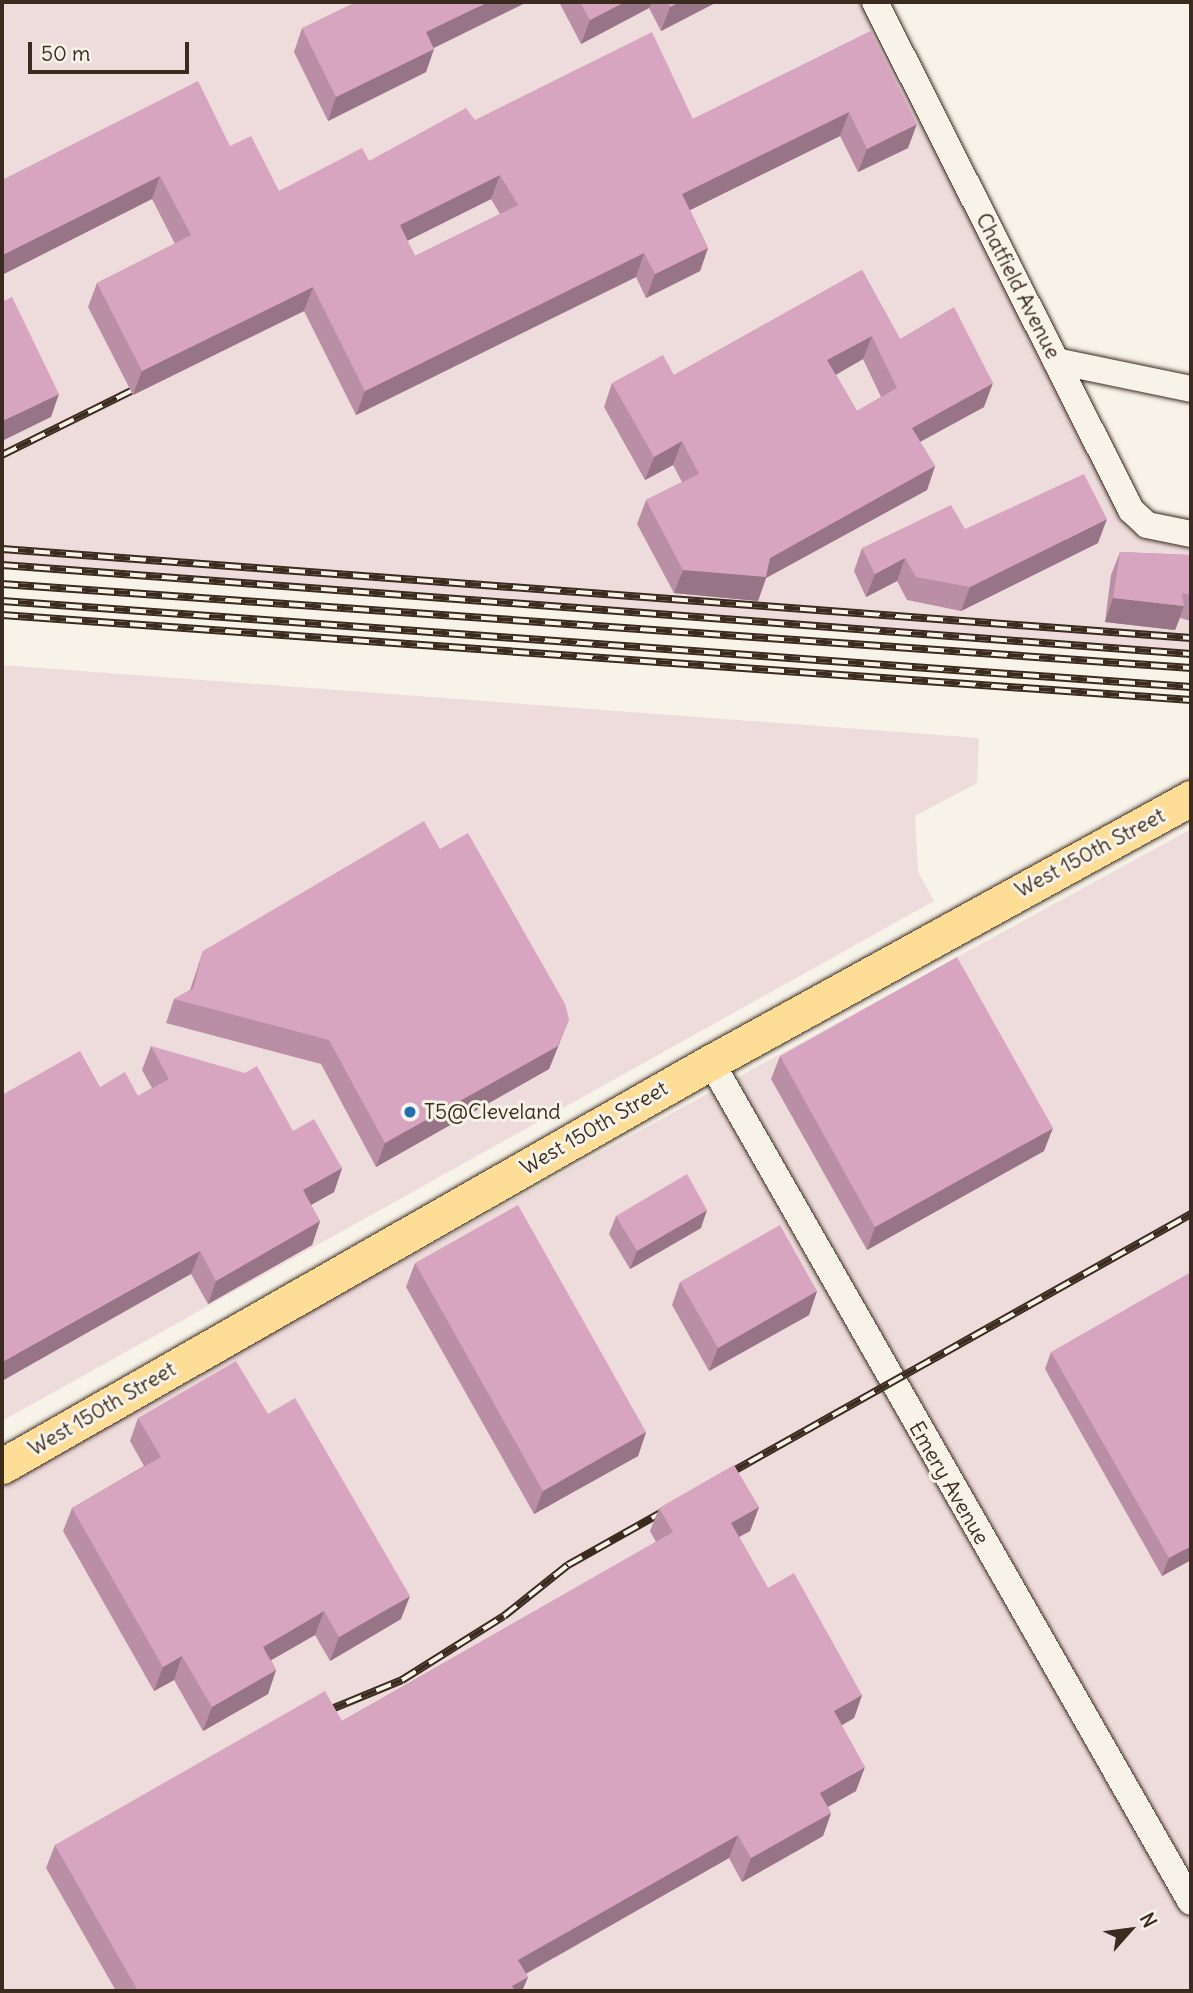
<!DOCTYPE html>
<style>
body{margin:0}
#map{position:relative;width:1193px;height:1993px;overflow:hidden;background:#f7f3e8;font-family:Delius,sans-serif}
div>[style]{position:absolute}
.built>*{inset:0;background:#eedcdc}
.roads{filter:drop-shadow(0 0 2px #3b2a1e) drop-shadow(0 0 2px #3b2a1e)}
.minor>*{height:26px;margin:-13px;padding:0 13px;transform-origin:13px;border-radius:13px;background:#f7f3e8}
.major>*{height:35px;margin:-17.5px;padding:0 17.5px;transform-origin:17.5px;border-radius:17.5px;background:#fedd96}
.rail>*{height:8px;margin-top:-4px;transform-origin:0;background:repeating-linear-gradient(90deg,#f7f3e8 0 16px,#3b2a1e 0 32px);box-sizing:border-box;border-block:2px solid #3b2a1e}
.wall>*{inset:0;background:#ba8ea5}
.shaded-wall>*{inset:0;background:#977486}
.building>*{inset:0;background:#d8a5c0}
.dots>*{width:19px;height:19px;translate:-50% -50%;box-sizing:border-box;border:4px solid #f7f3e8;border-radius:50%}
span{translate:-50% -50%;white-space:nowrap;text-align:center;line-height:1.15;-webkit-text-stroke:6px #f7f3e8;paint-order:stroke}
.street-label{font-size:21px;color:#3b2a1e}
.poi-label{font-size:21px;color:#3b2a1e}
.left{translate:0 -50%;text-align:left}
.frame{position:absolute;inset:0;border:4px solid #3b2a1e;pointer-events:none}
.north{position:absolute;left:1095px;top:1895px;width:70px;height:70px;-webkit-text-stroke:5px #f7f3e8;paint-order:stroke;rotate:62deg;font-size:19px;font-weight:700;line-height:28px;text-align:center;color:#3b2a1e}
.north::after{content:'';display:block;margin:auto;width:24px;height:32px;background:#3b2a1e;clip-path:polygon(50% 0,100% 100%,50% 72%,0 100%)}
.scale{position:absolute;left:28px;top:42px;width:161px;height:32px;box-sizing:border-box;border:4px solid #3b2a1e;border-top:0;padding-left:9px;font-size:21px;line-height:24px;white-space:nowrap;color:#3b2a1e;-webkit-text-stroke:5px #f7f3e8;paint-order:stroke}
</style>
<div id="map">
<div class="built">
<i style="clip-path:polygon(2px 2px,884px 2px,1139px 505px,1150px 517px,1191px 524px,1191px 651px,2px 567px)"></i>
<i style="clip-path:polygon(2px 665px,979px 738px,977px 783px,915px 816px,918px 872px,934px 901px,2px 1421px)"></i>
<i style="clip-path:polygon(1191px 829px,1191px 1991px,2px 1991px,2px 1480px)"></i>
</div>
<div class="roads">
<div class="minor">
<i style="left:875px;top:2px;width:569px;rotate:63.25deg"></i>
<i style="left:1131px;top:510px;width:22px;rotate:43deg"></i>
<i style="left:1147px;top:525px;width:45px;rotate:11.6deg"></i>
<i style="left:1056px;top:361px;width:138px;rotate:11.7deg"></i>
<i style="left:711px;top:1062px;width:967px;rotate:60.26deg"></i>
</div>
<div class="major">
<i style="left:2px;top:1466px;width:816px;rotate:-29.68deg"></i>
<i style="left:711px;top:1062px;width:548px;rotate:-28.81deg"></i>
</div>
</div>
<div class="rail">
<i style="left:2px;top:455px;width:144px;rotate:-26.4deg"></i>
<i style="left:2px;top:549px;width:1192px;rotate:4.28deg"></i>
<i style="left:2px;top:565px;width:1192px;rotate:4.28deg"></i>
<i style="left:2px;top:584px;width:1192px;rotate:4.04deg"></i>
<i style="left:2px;top:601px;width:1192px;rotate:4.14deg"></i>
<i style="left:2px;top:615px;width:1192px;rotate:4.09deg"></i>
<i style="left:721px;top:1478px;width:539px;rotate:-29.32deg"></i>
<i style="left:317px;top:1715px;width:92px;rotate:-22.4deg"></i>
<i style="left:402px;top:1680px;width:120px;rotate:-32.1deg"></i>
<i style="left:504px;top:1616px;width:82px;rotate:-38.6deg"></i>
<i style="left:568px;top:1565px;width:120px;rotate:-29.3deg"></i>
</div>
<div class="wall">
<i style="clip-path:polygon(527px 2px,434px 48px,426px 72px,328px 121px,294px 52px,302px 28px)"></i>
<i style="clip-path:polygon(559px 2px,717px 2px,661px 31px,649px 8px,581px 44px)"></i>
<i style="clip-path:polygon(evenodd,871px 31px,908px 148px,858px 172px,840px 136px,690px 210px,708px 248px,700px 271px,646px 298px,636px 277px,356px 415px,304px 311px,133px 395px,88px 307px,97px 283px,175px 244px,152px 199px,2px 180px,230px 146px,279px 191px,369px 161px,475px 120px,693px 119px,871px 31px,491px 199px,500px 214px,415px 256px,407px 241px,491px 199px)"></i>
<i style="clip-path:polygon(evenodd,862px 270px,900px 339px,984px 407px,920px 442px,935px 466px,927px 490px,766px 578px,758px 601px,674px 593px,637px 524px,646px 500px,682px 482px,673px 465px,645px 480px,604px 407px,612px 383px,674px 375px,862px 270px,863px 359px,881px 397px,857px 411px,836px 375px,863px 359px)"></i>
<i style="clip-path:polygon(965px 529px,1098px 543px,961px 611px,907px 600px,897px 581px,866px 597px,854px 571px,862px 548px)"></i>
<i style="clip-path:polygon(1120px 552px,1191px 555px,1191px 554px,1191px 621px,1180px 618px,1175px 630px,1105px 622px,1111px 575px)"></i>
<i style="clip-path:polygon(440px 849px,560px 1042px,549px 1069px,376px 1167px,321px 1064px,166px 1023px,174px 999px,190px 990px,203px 951px)"></i>
<i style="clip-path:polygon(151px 1046px,293px 1131px,342px 1168px,334px 1192px,311px 1205px,320px 1221px,312px 1245px,208px 1304px,191px 1274px,100px 1087px,138px 1096px,152px 1088px,142px 1070px)"></i>
<i style="clip-path:polygon(780px 1056px,1044px 1151px,867px 1250px,771px 1079px)"></i>
<i style="clip-path:polygon(616px 1216px,701px 1228px,630px 1269px,609px 1234px)"></i>
<i style="clip-path:polygon(415px 1263px,646px 1432px,638px 1456px,534px 1514px,406px 1287px)"></i>
<i style="clip-path:polygon(680px 1282px,817px 1291px,809px 1315px,709px 1371px,672px 1305px)"></i>
<i style="clip-path:polygon(1051px 1352px,1191px 1560px,1162px 1576px,1045px 1369px)"></i>
<i style="clip-path:polygon(268px 1414px,401px 1619px,330px 1661px,315px 1635px,271px 1660px,276px 1670px,268px 1694px,203px 1731px,174px 1680px,154px 1691px,63px 1531px,72px 1508px,144px 1466px,130px 1441px,138px 1418px)"></i>
<i style="clip-path:polygon(759px 1507px,750px 1531px,739px 1537px,768px 1588px,862px 1695px,854px 1718px,842px 1725px,856px 1791px,828px 1807px,831px 1813px,823px 1836px,742px 1882px,729px 1858px,526px 1974px,528px 1977px,522px 1991px,116px 1991px,46px 1868px,55px 1845px,342px 1721px,656px 1542px,650px 1531px,659px 1508px)"></i>
</div>
<div class="shaded-wall">
<i style="clip-path:polygon(488px 2px,527px 2px,417px 56px,426px 32px)"></i>
<i style="clip-path:polygon(625px 2px,652px 2px,649px 8px,581px 44px,590px 20px)"></i>
<i style="clip-path:polygon(680px 2px,717px 2px,661px 31px,670px 7px)"></i>
<i style="clip-path:polygon(434px 49px,426px 72px,328px 121px,336px 97px)"></i>
<i style="clip-path:polygon(849px 112px,840px 136px,674px 218px,682px 194px)"></i>
<i style="clip-path:polygon(917px 124px,908px 148px,858px 172px,867px 149px)"></i>
<i style="clip-path:polygon(500px 175px,491px 199px,391px 249px,400px 225px)"></i>
<i style="clip-path:polygon(160px 176px,152px 199px,2px 275px,2px 255px)"></i>
<i style="clip-path:polygon(708px 248px,700px 271px,646px 298px,655px 274px)"></i>
<i style="clip-path:polygon(644px 253px,636px 277px,356px 415px,365px 391px)"></i>
<i style="clip-path:polygon(313px 287px,304px 311px,133px 395px,142px 371px)"></i>
<i style="clip-path:polygon(872px 336px,863px 359px,819px 384px,827px 360px)"></i>
<i style="clip-path:polygon(993px 383px,984px 407px,903px 451px,912px 428px)"></i>
<i style="clip-path:polygon(59px 394px,51px 417px,2px 441px,2px 421px)"></i>
<i style="clip-path:polygon(682px 441px,673px 465px,645px 480px,654px 457px)"></i>
<i style="clip-path:polygon(935px 466px,927px 490px,766px 578px,758px 601px,674px 593px,683px 570px,770px 558px)"></i>
<i style="clip-path:polygon(1107px 519px,1098px 543px,961px 611px,970px 587px)"></i>
<i style="clip-path:polygon(905px 558px,897px 581px,866px 597px,875px 574px)"></i>
<i style="clip-path:polygon(1113px 598px,1184px 606px,1175px 630px,1105px 622px)"></i>
<i style="clip-path:polygon(569px 1019px,549px 1069px,376px 1167px,385px 1143px)"></i>
<i style="clip-path:polygon(1053px 1128px,1044px 1151px,867px 1250px,875px 1227px)"></i>
<i style="clip-path:polygon(342px 1168px,334px 1192px,295px 1214px,303px 1190px)"></i>
<i style="clip-path:polygon(707px 1210px,701px 1228px,630px 1269px,637px 1251px)"></i>
<i style="clip-path:polygon(320px 1221px,312px 1245px,208px 1304px,216px 1281px)"></i>
<i style="clip-path:polygon(200px 1251px,191px 1274px,2px 1381px,2px 1362px)"></i>
<i style="clip-path:polygon(817px 1291px,809px 1315px,709px 1371px,718px 1348px)"></i>
<i style="clip-path:polygon(646px 1432px,638px 1456px,534px 1514px,543px 1491px)"></i>
<i style="clip-path:polygon(759px 1507px,750px 1531px,722px 1546px,731px 1523px)"></i>
<i style="clip-path:polygon(1191px 1546px,1191px 1560px,1162px 1576px,1169px 1558px)"></i>
<i style="clip-path:polygon(410px 1596px,401px 1619px,330px 1661px,339px 1637px)"></i>
<i style="clip-path:polygon(324px 1611px,315px 1635px,254px 1670px,263px 1647px)"></i>
<i style="clip-path:polygon(182px 1656px,174px 1680px,154px 1691px,163px 1667px)"></i>
<i style="clip-path:polygon(276px 1670px,268px 1694px,203px 1731px,212px 1707px)"></i>
<i style="clip-path:polygon(862px 1695px,854px 1718px,825px 1735px,834px 1711px)"></i>
<i style="clip-path:polygon(865px 1767px,856px 1791px,811px 1816px,820px 1793px)"></i>
<i style="clip-path:polygon(831px 1813px,823px 1836px,742px 1882px,751px 1858px)"></i>
<i style="clip-path:polygon(738px 1835px,729px 1858px,509px 1983px,518px 1960px)"></i>
<i style="clip-path:polygon(528px 1977px,522px 1991px,510px 1991px,512px 1986px)"></i>
</div>
<div class="building">
<i style="clip-path:polygon(356px 2px,488px 2px,426px 32px,434px 49px,336px 97px,302px 28px)"></i>
<i style="clip-path:polygon(580px 2px,625px 2px,590px 20px)"></i>
<i style="clip-path:polygon(667px 2px,680px 2px,670px 7px)"></i>
<i style="clip-path:polygon(evenodd,871px 31px,917px 124px,867px 149px,849px 112px,682px 194px,708px 248px,655px 274px,644px 253px,365px 391px,313px 287px,142px 371px,97px 283px,191px 235px,160px 176px,2px 255px,2px 180px,198px 81px,230px 146px,251px 136px,279px 191px,362px 148px,369px 161px,466px 108px,475px 120px,652px 32px,693px 119px,871px 31px,500px 175px,518px 205px,415px 256px,400px 225px,500px 175px)"></i>
<i style="clip-path:polygon(evenodd,862px 270px,900px 339px,954px 307px,993px 383px,912px 428px,935px 466px,770px 558px,766px 577px,683px 570px,646px 500px,699px 474px,682px 441px,654px 457px,612px 383px,663px 355px,674px 375px,862px 270px,872px 336px,897px 388px,857px 411px,827px 360px,872px 336px)"></i>
<i style="clip-path:polygon(12px 297px,59px 394px,2px 421px,2px 302px)"></i>
<i style="clip-path:polygon(1084px 474px,1107px 519px,970px 587px,916px 577px,905px 558px,875px 574px,862px 548px,951px 505px,965px 529px)"></i>
<i style="clip-path:polygon(1120px 552px,1191px 555px,1191px 595px,1182px 593px,1184px 606px,1113px 598px)"></i>
<i style="clip-path:polygon(424px 821px,440px 849px,468px 833px,565px 1004px,569px 1019px,558px 1046px,385px 1143px,329px 1040px,174px 999px,193px 989px,203px 951px)"></i>
<i style="clip-path:polygon(957px 957px,1053px 1128px,875px 1227px,780px 1056px)"></i>
<i style="clip-path:polygon(151px 1046px,245px 1073px,257px 1066px,293px 1131px,314px 1119px,342px 1168px,303px 1190px,320px 1221px,216px 1281px,200px 1251px,2px 1362px,2px 1095px,80px 1051px,100px 1087px,125px 1072px,138px 1096px,169px 1079px)"></i>
<i style="clip-path:polygon(687px 1174px,707px 1210px,637px 1251px,616px 1216px)"></i>
<i style="clip-path:polygon(518px 1205px,646px 1432px,543px 1491px,415px 1263px)"></i>
<i style="clip-path:polygon(780px 1225px,817px 1291px,718px 1348px,680px 1282px)"></i>
<i style="clip-path:polygon(1191px 1272px,1191px 1546px,1169px 1558px,1051px 1352px)"></i>
<i style="clip-path:polygon(236px 1361px,268px 1414px,295px 1398px,410px 1596px,339px 1637px,324px 1611px,263px 1647px,276px 1670px,212px 1707px,182px 1656px,163px 1667px,72px 1508px,161px 1457px,138px 1418px)"></i>
<i style="clip-path:polygon(734px 1465px,759px 1507px,731px 1523px,768px 1588px,794px 1573px,862px 1695px,834px 1711px,865px 1767px,820px 1793px,831px 1813px,751px 1858px,738px 1835px,518px 1960px,528px 1977px,512px 1986px,515px 1991px,138px 1991px,55px 1845px,325px 1691px,342px 1721px,673px 1532px,659px 1508px)"></i>
</div>
<div class="dots">
<i style="left:410px;top:1112px;background:#1f6fb2"></i>
</div>
<div class="street-label">
<span style="left:1018px;top:286px;rotate:63deg">Chatfield Avenue</span>
<span style="left:1090px;top:853px;rotate:-28deg">West 150th Street</span>
<span style="left:594px;top:1128px;rotate:-30deg">West 150th Street</span>
<span style="left:102px;top:1409px;rotate:-30deg">West 150th Street</span>
<span style="left:949px;top:1483px;rotate:60deg">Emery Avenue</span>
</div>
<div class="poi-label">
<span class="left" style="left:424px;top:1112px">T5@Cleveland</span>
</div>
<div class="frame"></div>
<div class="north">N</div>
<div class="scale">50 m</div>
</div>
